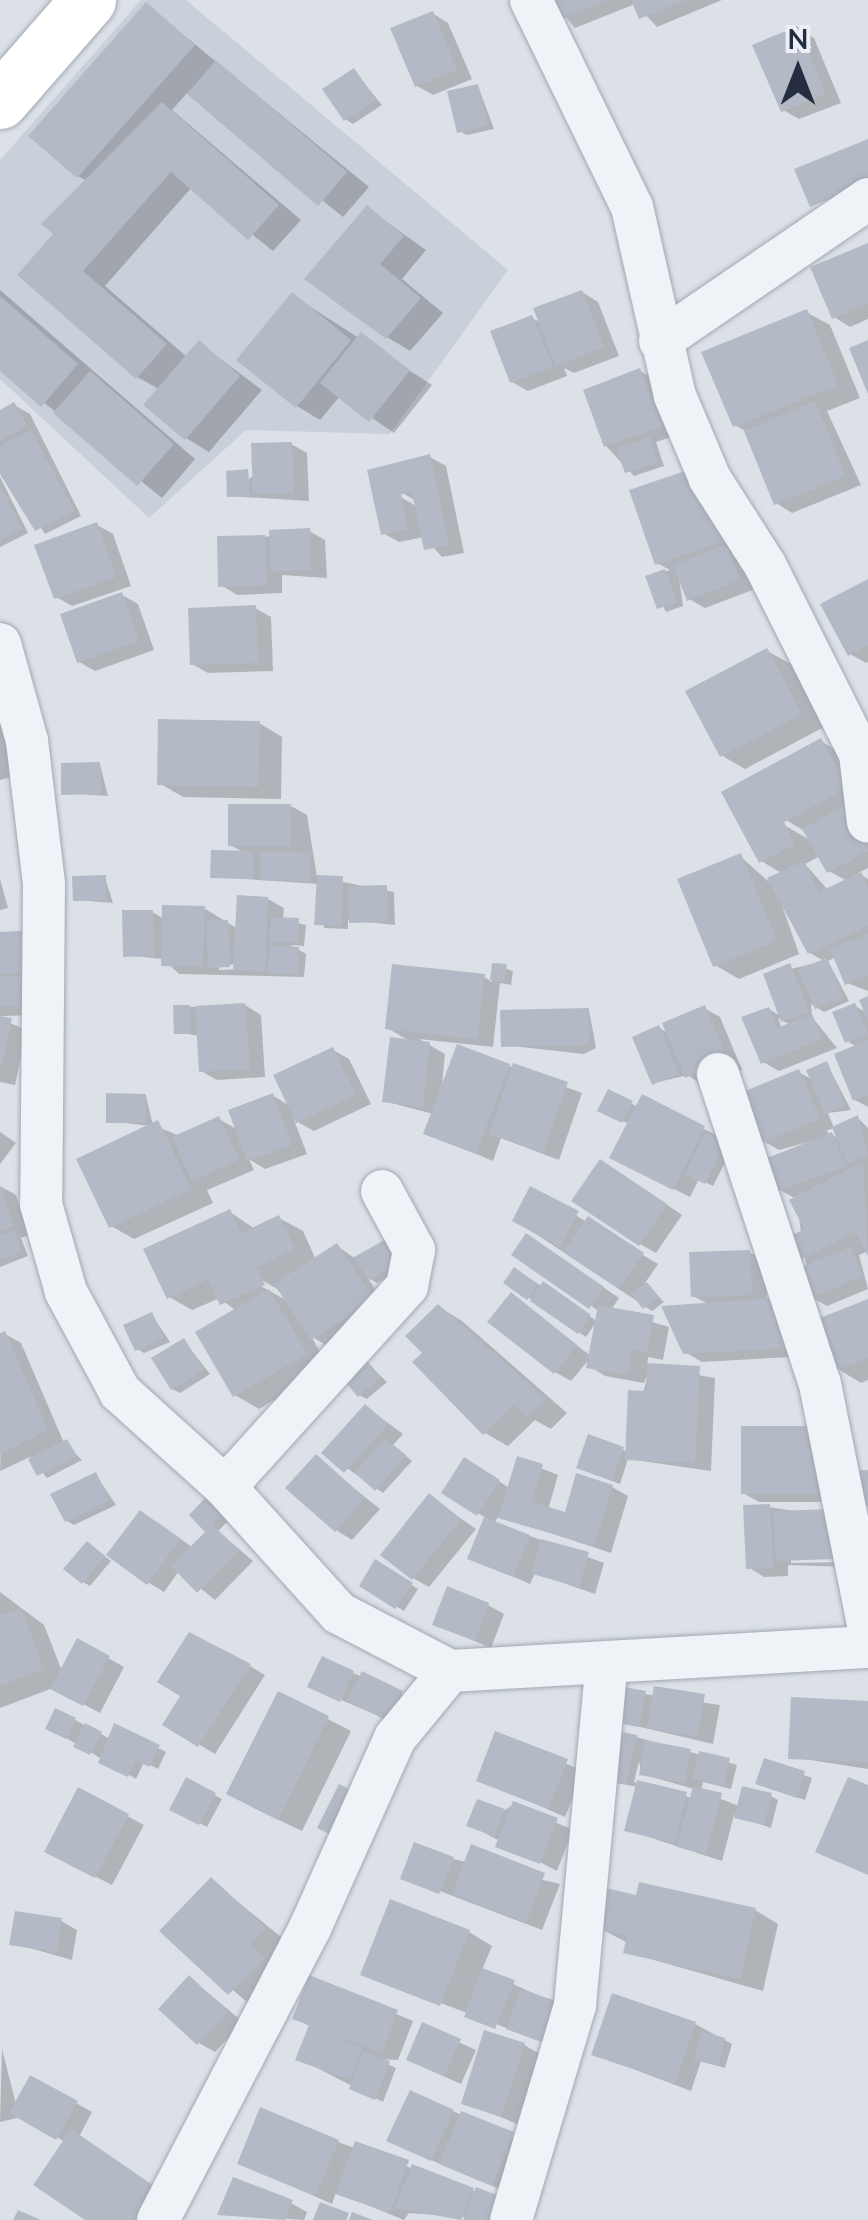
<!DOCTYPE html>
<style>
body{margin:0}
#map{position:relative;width:868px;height:2220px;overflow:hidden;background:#dce1e8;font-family:"Nunito Sans",sans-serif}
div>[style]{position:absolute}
.built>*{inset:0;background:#cad0da}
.shadow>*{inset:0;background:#0003}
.building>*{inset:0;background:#b3bac5}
.roads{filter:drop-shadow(0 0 2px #a1a8b2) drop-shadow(0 0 2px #a1a8b2)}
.street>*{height:42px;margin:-21px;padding:0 21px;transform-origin:21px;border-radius:21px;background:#eff2f6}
.secondary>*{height:55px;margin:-27.5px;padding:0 27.5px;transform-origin:27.5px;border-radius:27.5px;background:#fff}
span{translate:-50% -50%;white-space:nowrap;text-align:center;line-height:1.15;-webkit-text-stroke:10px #ecf0f6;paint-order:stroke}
.north{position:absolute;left:748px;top:20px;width:100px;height:100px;-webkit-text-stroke:8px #ecf0f6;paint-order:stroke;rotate:0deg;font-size:28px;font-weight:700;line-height:40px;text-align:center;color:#242e40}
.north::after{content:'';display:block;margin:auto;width:35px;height:45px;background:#242e40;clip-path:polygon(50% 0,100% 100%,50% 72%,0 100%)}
</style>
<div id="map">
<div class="built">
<i style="clip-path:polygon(141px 0,186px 0,508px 270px,390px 434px,246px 430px,149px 518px,0 379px,0 160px)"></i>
</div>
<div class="shadow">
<i style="clip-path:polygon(551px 0,722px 0,657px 27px,635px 4px,575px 28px)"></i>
<i style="clip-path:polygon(147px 5px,369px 187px,343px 217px,188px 92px,172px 110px,301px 220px,273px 251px,192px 187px,105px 286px,187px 357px,199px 343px,262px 390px,209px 452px,186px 438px,159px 389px,137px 377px,56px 234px,87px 181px,78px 176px)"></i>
<i style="clip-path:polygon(432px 13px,448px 23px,472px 79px,433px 95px,417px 86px)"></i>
<i style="clip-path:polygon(798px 29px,814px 38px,841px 103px,799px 119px,783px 110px)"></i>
<i style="clip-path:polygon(354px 71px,382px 105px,353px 124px,345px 119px)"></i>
<i style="clip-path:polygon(478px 86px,494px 129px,467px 135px,459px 131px)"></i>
<i style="clip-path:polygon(367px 208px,426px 250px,402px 279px,443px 313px,410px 351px,387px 337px)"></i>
<i style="clip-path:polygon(868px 245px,868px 319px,850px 327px,834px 317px)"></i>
<i style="clip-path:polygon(0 290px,195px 459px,162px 498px,0 367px)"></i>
<i style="clip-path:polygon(582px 292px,598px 302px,619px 356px,574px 373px,564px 368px,567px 376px,528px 391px,512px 382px,532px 318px,542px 323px)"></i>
<i style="clip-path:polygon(292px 295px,432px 385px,394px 433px,340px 396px,320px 420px,297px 406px)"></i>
<i style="clip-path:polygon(806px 312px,830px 325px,860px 398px,827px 411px,861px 485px,792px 513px,776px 503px,747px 432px,735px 425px)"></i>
<i style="clip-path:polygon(640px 371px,656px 380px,677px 435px,656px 442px,664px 466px,634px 476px,606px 446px)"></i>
<i style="clip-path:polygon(14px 405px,30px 414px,81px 516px,45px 534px,0 465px,0 413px)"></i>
<i style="clip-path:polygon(291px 444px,307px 453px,309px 501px,229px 496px)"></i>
<i style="clip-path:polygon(evenodd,430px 457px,446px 466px,464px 553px,442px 557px,424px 537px,399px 542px,383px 533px,370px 472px,430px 457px,391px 486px,416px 501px,416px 506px,389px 490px,391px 486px)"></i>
<i style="clip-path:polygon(700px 468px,755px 589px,705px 608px,689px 599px,678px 571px,683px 606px,666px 612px,648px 578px,670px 570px,657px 563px)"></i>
<i style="clip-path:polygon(0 477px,28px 533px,0 547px)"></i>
<i style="clip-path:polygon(97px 525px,113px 534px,131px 586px,72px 606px,56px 597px)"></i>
<i style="clip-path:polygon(309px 531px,325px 540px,327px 578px,282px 575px,282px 593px,237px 595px,221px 585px,264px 537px)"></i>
<i style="clip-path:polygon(868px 582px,868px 662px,866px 663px,850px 654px)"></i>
<i style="clip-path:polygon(122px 595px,138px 604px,154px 650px,95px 671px,79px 662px)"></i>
<i style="clip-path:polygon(255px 608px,271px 617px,273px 671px,208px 673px,192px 664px)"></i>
<i style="clip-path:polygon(767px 651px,791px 664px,824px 727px,745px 769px,721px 755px)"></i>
<i style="clip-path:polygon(0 670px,26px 773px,0 780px)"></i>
<i style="clip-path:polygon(259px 723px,282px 737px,281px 799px,183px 797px,159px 783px)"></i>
<i style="clip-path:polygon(evenodd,821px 741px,844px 755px,868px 799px,854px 810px,868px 823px,868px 868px,858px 873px,868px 879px,868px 991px,847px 983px,836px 957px,828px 961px,849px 1001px,824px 1012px,811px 1004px,812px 1017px,837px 1048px,779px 1071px,763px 1062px,744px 1018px,769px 1009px,782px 1017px,766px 975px,824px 961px,810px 953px,777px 891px,799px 954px,739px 979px,715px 965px,680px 880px,740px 856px,768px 881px,783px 874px,761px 861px,725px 793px,821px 741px,774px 813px,808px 833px,808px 839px,772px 818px,774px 813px,821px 741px,820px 856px,829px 871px,847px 881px,828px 890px,805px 864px,820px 856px,821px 741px,778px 1018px,787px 1023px,791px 1025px,782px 1029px,778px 1018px)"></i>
<i style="clip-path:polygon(100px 765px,108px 796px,63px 793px)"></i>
<i style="clip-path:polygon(291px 806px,307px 815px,317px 877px,394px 892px,395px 925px,348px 920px,348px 929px,324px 928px,319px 884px,213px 877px,245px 853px,230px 845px)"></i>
<i style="clip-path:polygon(105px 878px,113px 903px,76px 900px)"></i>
<i style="clip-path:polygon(0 879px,8px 908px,0 910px)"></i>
<i style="clip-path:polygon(evenodd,268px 899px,284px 908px,283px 920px,306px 925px,304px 946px,290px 945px,306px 954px,304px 977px,179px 974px,163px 959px,125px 955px,152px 912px,164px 919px,204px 908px,238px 929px,268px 899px,242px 964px,242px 969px,219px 970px,219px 965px,242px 964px)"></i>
<i style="clip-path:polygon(34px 933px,42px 1015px,0 1016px,0 935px)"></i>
<i style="clip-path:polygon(494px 965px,513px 971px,511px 985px,500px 983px,493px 1047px,419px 1039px,445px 1054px,442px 1085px,509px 1066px,582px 1093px,559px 1160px,501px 1138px,493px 1161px,426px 1133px,433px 1114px,384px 1101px,413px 1043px,387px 1028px,484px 977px,492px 982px)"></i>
<i style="clip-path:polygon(868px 999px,868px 1107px,855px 1100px,857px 1047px,847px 1041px,855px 1006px,867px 1013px)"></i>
<i style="clip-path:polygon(245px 1005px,261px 1015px,265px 1077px,217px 1080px,201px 1071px,199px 1036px,176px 1032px,189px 1007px)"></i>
<i style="clip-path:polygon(704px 1008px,720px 1017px,742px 1070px,703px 1086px,688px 1075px,654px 1083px,659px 1028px,670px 1034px)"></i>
<i style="clip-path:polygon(589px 1010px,596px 1048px,584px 1054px,504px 1045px,522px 1012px)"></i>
<i style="clip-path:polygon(0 1019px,27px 1030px,15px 1085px,0 1082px)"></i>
<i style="clip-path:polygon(333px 1050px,349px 1059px,371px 1104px,314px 1131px,294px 1120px,307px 1154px,265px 1169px,249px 1159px,254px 1170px,207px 1190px,213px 1203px,134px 1239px,111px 1226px,151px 1126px,108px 1121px,146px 1096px,153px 1125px,180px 1136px,219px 1119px,238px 1130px,272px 1095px,290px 1106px)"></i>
<i style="clip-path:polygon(827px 1064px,851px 1110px,828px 1113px,834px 1128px,826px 1131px,839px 1139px,858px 1118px,868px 1128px,868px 1251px,859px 1255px,868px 1289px,827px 1306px,811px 1297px,796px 1199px,780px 1190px,822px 1138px,779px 1150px,763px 1141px,798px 1072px,813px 1080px)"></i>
<i style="clip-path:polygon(609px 1092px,638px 1107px,643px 1098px,720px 1137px,732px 1149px,713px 1186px,699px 1179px,690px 1197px,628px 1166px,629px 1124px,600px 1110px)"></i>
<i style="clip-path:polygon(0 1132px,16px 1143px,0 1164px)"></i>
<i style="clip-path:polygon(617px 1171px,682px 1215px,656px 1253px,640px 1244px)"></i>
<i style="clip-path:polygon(0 1186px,16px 1195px,29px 1235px,21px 1238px,28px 1256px,0 1267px)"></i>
<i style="clip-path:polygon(531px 1189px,658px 1264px,645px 1283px,664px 1302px,652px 1311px,515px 1220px)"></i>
<i style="clip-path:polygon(evenodd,230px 1212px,255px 1229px,279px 1218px,303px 1231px,316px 1260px,337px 1246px,356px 1259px,407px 1266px,377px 1283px,368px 1278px,388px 1309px,329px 1347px,311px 1336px,329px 1368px,259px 1409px,235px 1395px,236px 1311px,220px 1298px,192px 1310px,169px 1297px,230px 1212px,255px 1276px,284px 1293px,284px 1299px,252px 1281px,255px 1276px)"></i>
<i style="clip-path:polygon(542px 1245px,619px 1298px,611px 1310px,669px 1327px,663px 1360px,648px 1357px,647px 1366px,715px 1378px,711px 1471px,628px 1459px,620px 1484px,586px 1471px,590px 1437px,628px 1452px,649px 1370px,644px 1383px,605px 1376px,589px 1366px,591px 1357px,571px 1381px,555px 1372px,512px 1296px,591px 1356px,599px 1311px,514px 1254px)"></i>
<i style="clip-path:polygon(749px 1252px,765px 1261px,767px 1301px,806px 1356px,702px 1362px,685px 1352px,710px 1305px,693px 1296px)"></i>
<i style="clip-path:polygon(522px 1274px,597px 1321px,586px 1337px,506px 1282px)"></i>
<i style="clip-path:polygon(868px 1302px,868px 1380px,861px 1383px,838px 1369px)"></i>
<i style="clip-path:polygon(439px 1307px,462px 1321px,567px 1413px,551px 1429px,535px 1420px,508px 1446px,485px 1433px,426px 1353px)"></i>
<i style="clip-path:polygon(152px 1315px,170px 1342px,144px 1353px,137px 1349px)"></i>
<i style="clip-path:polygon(5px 1334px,21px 1343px,64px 1443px,82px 1460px,47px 1478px,30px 1457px,0 1471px)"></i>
<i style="clip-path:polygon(184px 1341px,210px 1374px,180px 1393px,172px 1389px)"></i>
<i style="clip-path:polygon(362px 1358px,387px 1382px,367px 1399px,359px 1395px)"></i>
<i style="clip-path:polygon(366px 1407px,403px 1434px,393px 1445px,412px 1461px,383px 1493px,325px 1453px)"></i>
<i style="clip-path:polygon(743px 1428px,843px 1502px,759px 1502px,743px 1493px)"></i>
<i style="clip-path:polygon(316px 1458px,380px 1509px,352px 1540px,336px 1530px)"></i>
<i style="clip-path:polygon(518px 1459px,558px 1475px,548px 1510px,566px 1515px,612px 1487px,628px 1496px,611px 1553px,499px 1516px,494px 1523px,604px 1563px,595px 1594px,535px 1573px,530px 1584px,471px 1558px,486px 1518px,444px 1492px,481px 1469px,509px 1488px)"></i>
<i style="clip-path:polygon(96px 1475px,116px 1505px,74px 1525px,67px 1521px)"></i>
<i style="clip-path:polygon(430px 1497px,476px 1529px,429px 1587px,413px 1578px)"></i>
<i style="clip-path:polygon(206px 1500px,229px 1520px,218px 1531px,253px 1561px,215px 1600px,179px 1571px,164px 1592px,148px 1582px,157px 1522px,192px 1547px,209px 1532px)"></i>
<i style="clip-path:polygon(evenodd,769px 1507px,848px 1520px,850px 1567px,788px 1565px,788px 1576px,764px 1577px,748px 1567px,745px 1508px,769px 1507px,847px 1556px,847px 1562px,791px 1563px,791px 1558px,847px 1556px)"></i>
<i style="clip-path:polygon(95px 1549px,111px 1561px,90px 1586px,83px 1582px)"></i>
<i style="clip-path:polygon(376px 1563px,418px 1589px,404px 1611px,362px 1585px)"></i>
<i style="clip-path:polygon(0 1592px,44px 1625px,62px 1671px,78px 1641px,124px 1667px,100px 1713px,53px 1688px,0 1708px,0 1721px)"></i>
<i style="clip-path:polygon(488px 1605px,504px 1614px,491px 1648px,435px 1624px)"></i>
<i style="clip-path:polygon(250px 1666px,265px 1675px,215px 1754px,165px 1724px)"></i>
<i style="clip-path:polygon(353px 1673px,409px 1697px,395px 1723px,318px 1690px)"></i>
<i style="clip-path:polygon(279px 1694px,351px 1731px,302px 1831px,252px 1807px)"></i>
<i style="clip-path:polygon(645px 1694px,720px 1705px,713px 1744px,615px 1721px)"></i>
<i style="clip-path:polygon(868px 1703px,868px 1769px,791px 1757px)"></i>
<i style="clip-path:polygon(75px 1720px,110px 1739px,115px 1726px,166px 1752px,158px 1769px,144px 1762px,136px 1779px,49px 1728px)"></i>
<i style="clip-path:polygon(496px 1734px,583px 1771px,565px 1817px,479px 1779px)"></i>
<i style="clip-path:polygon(evenodd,636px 1737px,737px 1765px,731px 1789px,703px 1782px,701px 1791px,739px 1806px,771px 1796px,778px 1800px,771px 1828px,734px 1815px,722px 1861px,627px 1830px,638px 1787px,611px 1782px,636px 1737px,639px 1761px,641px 1774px,694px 1789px,692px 1798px,634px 1782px,639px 1761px)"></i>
<i style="clip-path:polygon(765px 1761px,812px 1778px,805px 1800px,765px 1787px)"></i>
<i style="clip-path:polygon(187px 1781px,222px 1799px,207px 1827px,173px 1809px)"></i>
<i style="clip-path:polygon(79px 1790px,144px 1825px,112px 1885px,63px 1860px)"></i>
<i style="clip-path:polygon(514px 1804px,573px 1830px,557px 1871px,477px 1829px)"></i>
<i style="clip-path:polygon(453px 1859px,560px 1884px,542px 1930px,403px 1877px)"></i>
<i style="clip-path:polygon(211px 1880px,287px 1942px,253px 2007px,163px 1931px)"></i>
<i style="clip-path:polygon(638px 1898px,755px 1910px,778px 1924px,763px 1991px,626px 1952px,628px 1943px,599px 1928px)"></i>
<i style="clip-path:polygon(61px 1921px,77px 1930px,72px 1960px,12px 1943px)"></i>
<i style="clip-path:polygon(469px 1932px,492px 1946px,482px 1970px,555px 2003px,549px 2044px,364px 1974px)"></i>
<i style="clip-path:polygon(190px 1978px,243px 2022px,215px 2052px,199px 2043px)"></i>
<i style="clip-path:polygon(311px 1979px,413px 2021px,398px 2060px,377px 2059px,396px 2068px,383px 2102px,298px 2058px,311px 2027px,295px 2018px)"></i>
<i style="clip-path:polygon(695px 2024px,732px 2044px,725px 2068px,701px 2061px,691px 2091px,594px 2054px)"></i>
<i style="clip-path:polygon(423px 2026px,476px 2050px,461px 2084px,425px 2068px)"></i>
<i style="clip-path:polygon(524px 2045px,540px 2054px,517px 2124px,464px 2102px)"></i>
<i style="clip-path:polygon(2px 2049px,16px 2104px,31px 2078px,92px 2112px,79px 2137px,167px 2220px,90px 2220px,65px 2142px,21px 2117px,0 2122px)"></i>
<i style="clip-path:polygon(411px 2093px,529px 2144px,509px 2193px,405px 2149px)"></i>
<i style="clip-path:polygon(338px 2142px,473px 2190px,504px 2220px,409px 2213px,404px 2220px,336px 2192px,332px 2204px,240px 2163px)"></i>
<i style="clip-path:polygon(291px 2203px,307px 2212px,304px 2220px,220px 2214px)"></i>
</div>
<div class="building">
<i style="clip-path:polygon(549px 0,607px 0,557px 21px)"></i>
<i style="clip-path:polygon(631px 0,686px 0,639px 19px)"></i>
<i style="clip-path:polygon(146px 2px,195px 45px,77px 178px,28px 136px)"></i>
<i style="clip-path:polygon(433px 11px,457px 70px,415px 87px,390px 28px)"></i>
<i style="clip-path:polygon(798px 26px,826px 94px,781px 112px,752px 45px)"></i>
<i style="clip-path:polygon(216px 60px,347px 172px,318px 206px,187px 94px)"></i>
<i style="clip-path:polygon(354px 68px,376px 100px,344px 121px,322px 89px)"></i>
<i style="clip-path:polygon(478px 84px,488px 125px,457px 133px,447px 91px)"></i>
<i style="clip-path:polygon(162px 102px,279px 205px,248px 240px,171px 172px,83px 271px,167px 344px,136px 379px,17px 275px,53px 234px,41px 224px)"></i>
<i style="clip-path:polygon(868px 139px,868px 183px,810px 207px,794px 169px)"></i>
<i style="clip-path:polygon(367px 205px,404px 236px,380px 264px,421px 298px,386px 339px,304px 279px)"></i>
<i style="clip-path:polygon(868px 243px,868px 304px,832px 319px,810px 267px)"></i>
<i style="clip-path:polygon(582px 290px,604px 347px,556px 366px,533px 308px)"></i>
<i style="clip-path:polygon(292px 292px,351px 340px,296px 408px,236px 360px)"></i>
<i style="clip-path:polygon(0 296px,78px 364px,41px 407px,0 371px)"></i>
<i style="clip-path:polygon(807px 309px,838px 385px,733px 427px,701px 352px)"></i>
<i style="clip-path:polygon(532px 315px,553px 367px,510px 383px,490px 331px)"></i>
<i style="clip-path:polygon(361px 332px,410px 370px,369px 422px,320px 383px)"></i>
<i style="clip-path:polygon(199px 340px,240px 376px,185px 440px,143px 405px)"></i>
<i style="clip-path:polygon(868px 340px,868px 394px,849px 348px)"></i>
<i style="clip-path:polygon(640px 368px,662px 426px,604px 447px,583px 390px)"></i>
<i style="clip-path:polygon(90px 371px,174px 444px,137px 486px,53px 413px)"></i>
<i style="clip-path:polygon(815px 401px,846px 476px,774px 505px,744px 431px)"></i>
<i style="clip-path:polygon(14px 402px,27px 426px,0 441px,0 410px)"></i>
<i style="clip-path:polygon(31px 431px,75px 511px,35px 531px,0 474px,0 446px)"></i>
<i style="clip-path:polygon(650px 437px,658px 462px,625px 473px,616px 449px)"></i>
<i style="clip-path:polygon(292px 442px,294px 493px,253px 494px,251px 443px)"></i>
<i style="clip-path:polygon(430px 454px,449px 545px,424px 550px,412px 493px,401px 494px,408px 529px,381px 535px,367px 470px)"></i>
<i style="clip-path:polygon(700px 466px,726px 540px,655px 565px,629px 490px)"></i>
<i style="clip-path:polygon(248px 469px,250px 496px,227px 497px,226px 471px)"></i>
<i style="clip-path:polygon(0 485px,22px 529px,0 540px)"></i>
<i style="clip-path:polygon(97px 522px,116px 577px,54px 599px,34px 545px)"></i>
<i style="clip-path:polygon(310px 528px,311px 570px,271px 572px,269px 530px)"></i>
<i style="clip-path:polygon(265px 535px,267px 585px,218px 587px,217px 536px)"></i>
<i style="clip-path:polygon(726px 545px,740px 580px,687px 601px,673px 565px)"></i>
<i style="clip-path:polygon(665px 569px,677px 602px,657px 609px,645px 576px)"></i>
<i style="clip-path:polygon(868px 579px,868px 645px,848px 656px,820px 604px)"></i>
<i style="clip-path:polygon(122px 592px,139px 641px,77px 663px,60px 614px)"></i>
<i style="clip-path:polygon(256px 605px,258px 663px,190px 665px,188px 608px)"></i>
<i style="clip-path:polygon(767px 648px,802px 714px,720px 757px,685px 691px)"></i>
<i style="clip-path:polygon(158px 719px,260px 721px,258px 787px,157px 785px)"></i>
<i style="clip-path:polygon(821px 738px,848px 788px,784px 822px,795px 844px,759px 863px,721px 792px)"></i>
<i style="clip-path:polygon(100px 762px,101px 794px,61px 795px,61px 763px)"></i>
<i style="clip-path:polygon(228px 804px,291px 804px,291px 847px,228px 846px)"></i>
<i style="clip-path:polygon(848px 804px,868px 851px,827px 873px,802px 829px)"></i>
<i style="clip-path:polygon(211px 850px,253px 851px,253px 879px,210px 878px)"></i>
<i style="clip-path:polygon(260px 851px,311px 852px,310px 881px,260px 880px)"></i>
<i style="clip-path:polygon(741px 853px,777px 941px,713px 967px,677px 879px)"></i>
<i style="clip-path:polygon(804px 861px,819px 892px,861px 872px,868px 887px,868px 926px,808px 954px,767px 878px)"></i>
<i style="clip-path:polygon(106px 875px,106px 900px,73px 901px,72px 876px)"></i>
<i style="clip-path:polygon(317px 875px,343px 876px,341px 926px,314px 925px)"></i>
<i style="clip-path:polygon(387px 885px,388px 922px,349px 923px,348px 886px)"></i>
<i style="clip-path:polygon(237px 895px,268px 897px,265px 972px,233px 970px)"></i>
<i style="clip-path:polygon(162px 905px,205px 906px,203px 967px,161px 966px)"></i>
<i style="clip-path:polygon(122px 910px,153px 910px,154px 956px,123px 957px)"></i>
<i style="clip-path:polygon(271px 917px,299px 918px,298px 943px,270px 942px)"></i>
<i style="clip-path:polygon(207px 920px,228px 920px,230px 967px,208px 968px)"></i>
<i style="clip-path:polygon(34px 930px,36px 972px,0 974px,0 932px)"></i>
<i style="clip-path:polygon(868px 934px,868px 976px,845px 985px,830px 949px)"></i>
<i style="clip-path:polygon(270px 946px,299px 947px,298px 974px,268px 973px)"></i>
<i style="clip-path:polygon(827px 958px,843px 997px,815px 1009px,798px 969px)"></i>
<i style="clip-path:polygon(492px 963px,507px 964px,504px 982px,490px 980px)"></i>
<i style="clip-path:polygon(790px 963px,809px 1012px,781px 1022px,763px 974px)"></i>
<i style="clip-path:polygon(392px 964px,485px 974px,477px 1039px,385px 1029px)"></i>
<i style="clip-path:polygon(0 976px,26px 976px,27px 1007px,0 1007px)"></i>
<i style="clip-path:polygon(868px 996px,868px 1021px,859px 1000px)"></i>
<i style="clip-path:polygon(245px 1003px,250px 1069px,199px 1072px,195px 1006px)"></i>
<i style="clip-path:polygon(855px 1003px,868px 1034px,845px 1043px,832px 1012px)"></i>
<i style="clip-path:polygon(173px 1005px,190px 1005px,191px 1034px,174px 1034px)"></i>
<i style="clip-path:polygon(705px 1005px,728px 1061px,685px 1078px,662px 1023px)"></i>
<i style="clip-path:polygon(769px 1007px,777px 1028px,812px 1014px,822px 1039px,761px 1064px,741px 1017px)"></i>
<i style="clip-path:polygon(589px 1008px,589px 1045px,501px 1047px,500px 1010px)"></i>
<i style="clip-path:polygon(0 1016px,12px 1018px,2px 1066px,0 1066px)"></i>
<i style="clip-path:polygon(659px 1025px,679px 1074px,652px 1085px,632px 1037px)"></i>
<i style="clip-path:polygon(390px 1037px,430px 1042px,423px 1107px,382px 1102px)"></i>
<i style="clip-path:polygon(868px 1040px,868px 1095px,853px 1101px,834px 1054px)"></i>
<i style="clip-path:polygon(457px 1044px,510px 1064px,476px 1154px,423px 1134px)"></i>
<i style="clip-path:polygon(333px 1047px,356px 1095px,296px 1123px,273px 1075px)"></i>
<i style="clip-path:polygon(827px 1061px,845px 1106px,825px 1114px,806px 1070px)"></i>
<i style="clip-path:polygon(513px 1063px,568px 1082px,543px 1153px,489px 1134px)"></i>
<i style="clip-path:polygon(799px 1069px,820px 1119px,761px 1143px,740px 1093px)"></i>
<i style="clip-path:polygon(608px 1089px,633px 1101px,622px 1123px,597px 1111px)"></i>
<i style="clip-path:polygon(106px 1093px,146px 1094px,146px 1123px,106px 1123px)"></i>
<i style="clip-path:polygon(273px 1093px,292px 1145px,247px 1161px,228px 1110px)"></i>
<i style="clip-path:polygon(642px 1094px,705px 1126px,673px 1190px,609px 1158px)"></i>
<i style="clip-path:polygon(858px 1115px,868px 1156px,847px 1164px,832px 1127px)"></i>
<i style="clip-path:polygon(219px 1116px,239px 1160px,192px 1181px,172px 1137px)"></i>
<i style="clip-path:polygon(158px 1120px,191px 1189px,109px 1228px,76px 1159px)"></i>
<i style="clip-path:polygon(832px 1132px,846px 1166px,778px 1191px,765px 1159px)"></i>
<i style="clip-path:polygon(705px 1133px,726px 1142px,705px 1184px,685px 1174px)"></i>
<i style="clip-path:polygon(600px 1159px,667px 1204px,639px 1246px,571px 1201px)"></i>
<i style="clip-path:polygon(863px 1162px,868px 1256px,855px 1232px,800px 1260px,789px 1237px,804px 1229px,789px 1200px)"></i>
<i style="clip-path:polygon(0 1185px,14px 1226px,0 1231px)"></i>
<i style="clip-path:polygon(530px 1186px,579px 1211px,560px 1247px,512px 1221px)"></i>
<i style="clip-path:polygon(230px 1209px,241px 1233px,279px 1215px,295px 1249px,256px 1267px,265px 1285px,220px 1305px,208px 1279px,167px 1299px,143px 1249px)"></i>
<i style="clip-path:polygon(588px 1216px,644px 1253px,619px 1289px,563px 1252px)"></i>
<i style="clip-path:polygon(14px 1230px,22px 1252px,0 1260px,0 1235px)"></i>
<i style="clip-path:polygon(526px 1233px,604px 1287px,589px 1309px,511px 1255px)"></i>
<i style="clip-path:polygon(388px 1238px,401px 1262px,368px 1280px,354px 1257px)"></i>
<i style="clip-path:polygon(337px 1243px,374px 1299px,311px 1340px,274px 1284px)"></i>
<i style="clip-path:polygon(850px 1247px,863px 1276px,809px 1299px,797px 1269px)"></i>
<i style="clip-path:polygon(750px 1250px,752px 1295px,691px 1297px,689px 1252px)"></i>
<i style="clip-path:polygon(514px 1267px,538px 1284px,527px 1300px,503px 1283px)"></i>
<i style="clip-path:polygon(543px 1281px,591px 1315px,578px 1334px,530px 1301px)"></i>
<i style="clip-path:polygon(647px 1282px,659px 1297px,643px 1309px,631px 1294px)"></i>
<i style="clip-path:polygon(269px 1289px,307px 1354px,233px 1397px,195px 1332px)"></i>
<i style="clip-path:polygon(511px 1292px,577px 1345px,554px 1374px,487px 1322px)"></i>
<i style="clip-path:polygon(787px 1297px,791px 1348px,683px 1354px,661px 1306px)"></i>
<i style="clip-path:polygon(868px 1299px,868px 1358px,836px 1371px,815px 1320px)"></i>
<i style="clip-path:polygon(438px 1304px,546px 1399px,526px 1417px,514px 1405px,483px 1435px,412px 1362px,422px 1353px,405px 1336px)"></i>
<i style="clip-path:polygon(598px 1305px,654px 1315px,647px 1352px,632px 1350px,628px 1375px,586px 1368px)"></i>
<i style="clip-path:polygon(152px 1312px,164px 1338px,135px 1351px,123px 1325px)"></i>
<i style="clip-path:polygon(5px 1331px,48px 1429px,0 1455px,0 1333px)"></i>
<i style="clip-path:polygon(184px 1338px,204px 1370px,171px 1390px,151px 1358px)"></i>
<i style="clip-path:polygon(362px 1355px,381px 1377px,358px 1397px,339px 1375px)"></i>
<i style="clip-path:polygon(647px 1363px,700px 1366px,695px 1463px,625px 1460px,628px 1390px,646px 1391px)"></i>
<i style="clip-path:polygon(365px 1404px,388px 1424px,344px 1473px,321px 1453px)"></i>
<i style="clip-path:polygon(741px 1426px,827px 1426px,827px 1494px,741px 1494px)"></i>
<i style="clip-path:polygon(588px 1434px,624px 1447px,612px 1481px,576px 1468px)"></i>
<i style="clip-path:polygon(385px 1438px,406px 1455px,375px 1491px,355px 1473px)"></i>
<i style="clip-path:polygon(67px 1439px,77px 1456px,37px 1476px,28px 1459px)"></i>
<i style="clip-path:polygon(316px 1454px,365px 1498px,335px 1532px,285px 1488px)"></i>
<i style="clip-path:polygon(517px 1456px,543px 1464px,532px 1502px,565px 1512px,576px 1473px,613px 1485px,594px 1546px,498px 1518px)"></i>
<i style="clip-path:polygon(464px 1457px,500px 1480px,477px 1516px,441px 1493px)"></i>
<i style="clip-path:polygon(868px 1470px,868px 1506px,856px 1507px,855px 1471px)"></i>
<i style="clip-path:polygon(96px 1472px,110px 1500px,65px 1522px,50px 1494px)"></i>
<i style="clip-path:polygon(429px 1493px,461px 1519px,412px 1580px,380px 1555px)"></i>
<i style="clip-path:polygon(206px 1497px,223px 1514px,213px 1525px,239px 1551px,197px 1593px,171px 1566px,205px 1532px,189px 1515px)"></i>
<i style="clip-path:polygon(770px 1504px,773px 1568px,746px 1569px,743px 1505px)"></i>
<i style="clip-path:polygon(833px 1509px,835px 1559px,776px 1561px,774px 1511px)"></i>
<i style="clip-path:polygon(140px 1510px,180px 1539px,147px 1585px,106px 1555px)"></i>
<i style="clip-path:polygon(484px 1517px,530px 1535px,513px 1577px,467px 1559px)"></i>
<i style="clip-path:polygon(541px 1539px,589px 1552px,579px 1587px,532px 1574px)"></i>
<i style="clip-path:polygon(87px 1541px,105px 1556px,82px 1584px,63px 1569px)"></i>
<i style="clip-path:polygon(375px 1559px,413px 1583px,395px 1609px,359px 1586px)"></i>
<i style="clip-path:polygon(447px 1586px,489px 1603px,475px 1641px,432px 1625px)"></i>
<i style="clip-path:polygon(21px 1608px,44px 1669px,0 1686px,0 1616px)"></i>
<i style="clip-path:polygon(189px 1632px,251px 1664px,198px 1747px,162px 1725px,180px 1696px,157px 1682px)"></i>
<i style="clip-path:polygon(77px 1638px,110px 1656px,83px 1706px,50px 1689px)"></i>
<i style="clip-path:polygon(322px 1656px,354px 1671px,340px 1702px,307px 1687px)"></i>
<i style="clip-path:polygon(362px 1671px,403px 1691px,387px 1721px,347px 1700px)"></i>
<i style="clip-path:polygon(618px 1686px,646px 1691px,639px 1727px,612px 1722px)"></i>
<i style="clip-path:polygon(654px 1686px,705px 1694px,697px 1737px,647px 1728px)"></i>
<i style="clip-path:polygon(278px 1691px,329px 1716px,278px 1820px,226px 1794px)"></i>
<i style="clip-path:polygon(791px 1697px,868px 1701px,868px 1762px,788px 1759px)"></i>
<i style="clip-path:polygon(55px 1708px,76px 1718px,66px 1739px,45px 1729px)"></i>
<i style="clip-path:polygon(85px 1723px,102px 1732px,90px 1755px,73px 1747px)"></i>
<i style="clip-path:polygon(114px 1723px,160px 1745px,149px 1767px,136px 1760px,128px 1777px,98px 1763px)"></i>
<i style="clip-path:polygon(612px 1730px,637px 1735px,626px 1784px,601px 1779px)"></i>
<i style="clip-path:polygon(495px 1731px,568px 1759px,548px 1809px,476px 1781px)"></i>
<i style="clip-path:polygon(645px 1740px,691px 1749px,685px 1783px,639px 1775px)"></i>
<i style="clip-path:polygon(699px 1751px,730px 1758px,724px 1786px,693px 1779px)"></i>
<i style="clip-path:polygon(764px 1758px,805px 1771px,797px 1798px,755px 1784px)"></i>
<i style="clip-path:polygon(186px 1777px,216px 1793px,199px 1825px,169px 1810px)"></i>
<i style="clip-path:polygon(848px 1777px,868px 1785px,868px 1875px,815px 1852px)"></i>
<i style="clip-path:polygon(637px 1780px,687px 1792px,675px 1843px,624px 1831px)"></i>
<i style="clip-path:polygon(339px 1784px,368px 1798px,346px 1842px,317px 1828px)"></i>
<i style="clip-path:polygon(693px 1786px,722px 1793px,706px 1854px,677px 1847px)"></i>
<i style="clip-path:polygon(742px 1786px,772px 1793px,764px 1825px,734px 1818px)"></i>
<i style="clip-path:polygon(78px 1787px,129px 1814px,95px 1878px,44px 1852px)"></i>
<i style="clip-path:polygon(477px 1799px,505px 1809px,494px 1836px,466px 1826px)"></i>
<i style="clip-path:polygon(513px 1801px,558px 1818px,540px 1864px,495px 1847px)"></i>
<i style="clip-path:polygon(414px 1842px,454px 1857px,439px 1894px,400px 1879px)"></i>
<i style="clip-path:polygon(471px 1844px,545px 1873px,526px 1923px,452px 1894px)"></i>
<i style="clip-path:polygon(211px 1877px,266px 1928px,250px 1944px,265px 1958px,228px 1995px,159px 1931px)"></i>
<i style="clip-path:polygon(639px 1882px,756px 1908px,740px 1979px,623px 1953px,627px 1936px,596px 1929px,606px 1888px,636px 1895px)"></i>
<i style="clip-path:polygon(390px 1899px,470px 1930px,440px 2006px,360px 1975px)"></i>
<i style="clip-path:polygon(15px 1911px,62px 1918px,57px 1952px,9px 1945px)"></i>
<i style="clip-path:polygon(482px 1968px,515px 1980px,495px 2029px,464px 2017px)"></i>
<i style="clip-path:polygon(189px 1975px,228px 2012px,197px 2045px,158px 2009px)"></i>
<i style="clip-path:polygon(309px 1975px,398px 2010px,382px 2053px,333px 2035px,362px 2048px,350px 2080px,295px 2060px,309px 2025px,292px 2019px)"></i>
<i style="clip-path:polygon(521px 1989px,556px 2001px,541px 2042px,506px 2029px)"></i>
<i style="clip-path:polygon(612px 1993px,696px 2022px,675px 2083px,591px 2055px)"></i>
<i style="clip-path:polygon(422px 2022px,461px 2039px,444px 2076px,406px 2060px)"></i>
<i style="clip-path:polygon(484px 2030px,525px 2043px,501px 2117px,461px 2104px)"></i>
<i style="clip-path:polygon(701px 2031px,725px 2038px,718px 2066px,694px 2060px)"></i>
<i style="clip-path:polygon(363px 2051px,390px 2061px,375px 2100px,349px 2089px)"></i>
<i style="clip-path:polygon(30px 2075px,78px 2101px,56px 2140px,9px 2113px)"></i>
<i style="clip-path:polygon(410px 2090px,454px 2110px,431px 2161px,386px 2141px)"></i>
<i style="clip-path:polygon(260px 2107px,339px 2140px,315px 2196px,237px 2164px)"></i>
<i style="clip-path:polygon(461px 2111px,514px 2132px,492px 2186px,439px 2164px)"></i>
<i style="clip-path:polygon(71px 2129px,157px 2188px,135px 2220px,85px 2220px,33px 2185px)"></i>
<i style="clip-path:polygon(355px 2141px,409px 2160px,390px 2213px,335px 2194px)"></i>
<i style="clip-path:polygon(412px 2164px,474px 2188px,461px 2220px,395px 2208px)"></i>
<i style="clip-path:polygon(233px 2177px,293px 2200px,285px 2220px,217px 2215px)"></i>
<i style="clip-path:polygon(476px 2187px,504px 2198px,496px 2220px,463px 2220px)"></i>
<i style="clip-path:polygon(320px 2202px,349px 2213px,346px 2220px,313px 2220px)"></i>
<i style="clip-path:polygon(18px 2210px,41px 2220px,13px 2220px)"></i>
<i style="clip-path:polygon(352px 2212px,373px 2220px,349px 2220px)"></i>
</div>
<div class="roads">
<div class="street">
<i style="left:531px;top:0;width:230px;rotate:64deg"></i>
<i style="left:632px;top:207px;width:194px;rotate:77.2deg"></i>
<i style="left:675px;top:396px;width:90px;rotate:67.1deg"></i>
<i style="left:710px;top:479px;width:102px;rotate:57.4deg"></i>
<i style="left:765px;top:565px;width:212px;rotate:63.3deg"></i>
<i style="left:860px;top:754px;width:68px;rotate:83.3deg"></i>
<i style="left:660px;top:341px;width:252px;rotate:-34.3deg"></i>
<i style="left:0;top:644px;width:101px;rotate:74.4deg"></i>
<i style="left:27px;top:741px;width:144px;rotate:83.2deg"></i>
<i style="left:44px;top:884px;width:320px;rotate:90.5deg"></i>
<i style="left:41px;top:1204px;width:91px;rotate:74.1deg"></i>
<i style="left:66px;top:1292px;width:114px;rotate:61.6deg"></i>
<i style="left:120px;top:1392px;width:142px;rotate:42.1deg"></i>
<i style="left:225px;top:1487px;width:170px;rotate:47.9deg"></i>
<i style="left:339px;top:1613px;width:125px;rotate:27.6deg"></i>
<i style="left:450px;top:1671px;width:419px;rotate:-3.3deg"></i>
<i style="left:718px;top:1074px;width:326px;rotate:71.8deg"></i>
<i style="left:820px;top:1384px;width:245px;rotate:78.7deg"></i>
<i style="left:225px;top:1487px;width:271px;rotate:-47.8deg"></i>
<i style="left:407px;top:1286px;width:37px;rotate:-79deg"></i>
<i style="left:414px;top:1250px;width:67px;rotate:-118.5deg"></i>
<i style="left:158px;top:2220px;width:329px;rotate:-62.5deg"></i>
<i style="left:310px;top:1928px;width:208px;rotate:-65.9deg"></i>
<i style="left:395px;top:1738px;width:87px;rotate:-50.6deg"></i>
<i style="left:511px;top:2220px;width:224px;rotate:-73.4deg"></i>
<i style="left:575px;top:2005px;width:338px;rotate:-84.7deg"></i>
</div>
<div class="secondary">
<i style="left:0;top:101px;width:134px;rotate:-48.9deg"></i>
</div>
</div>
<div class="north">N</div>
</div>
